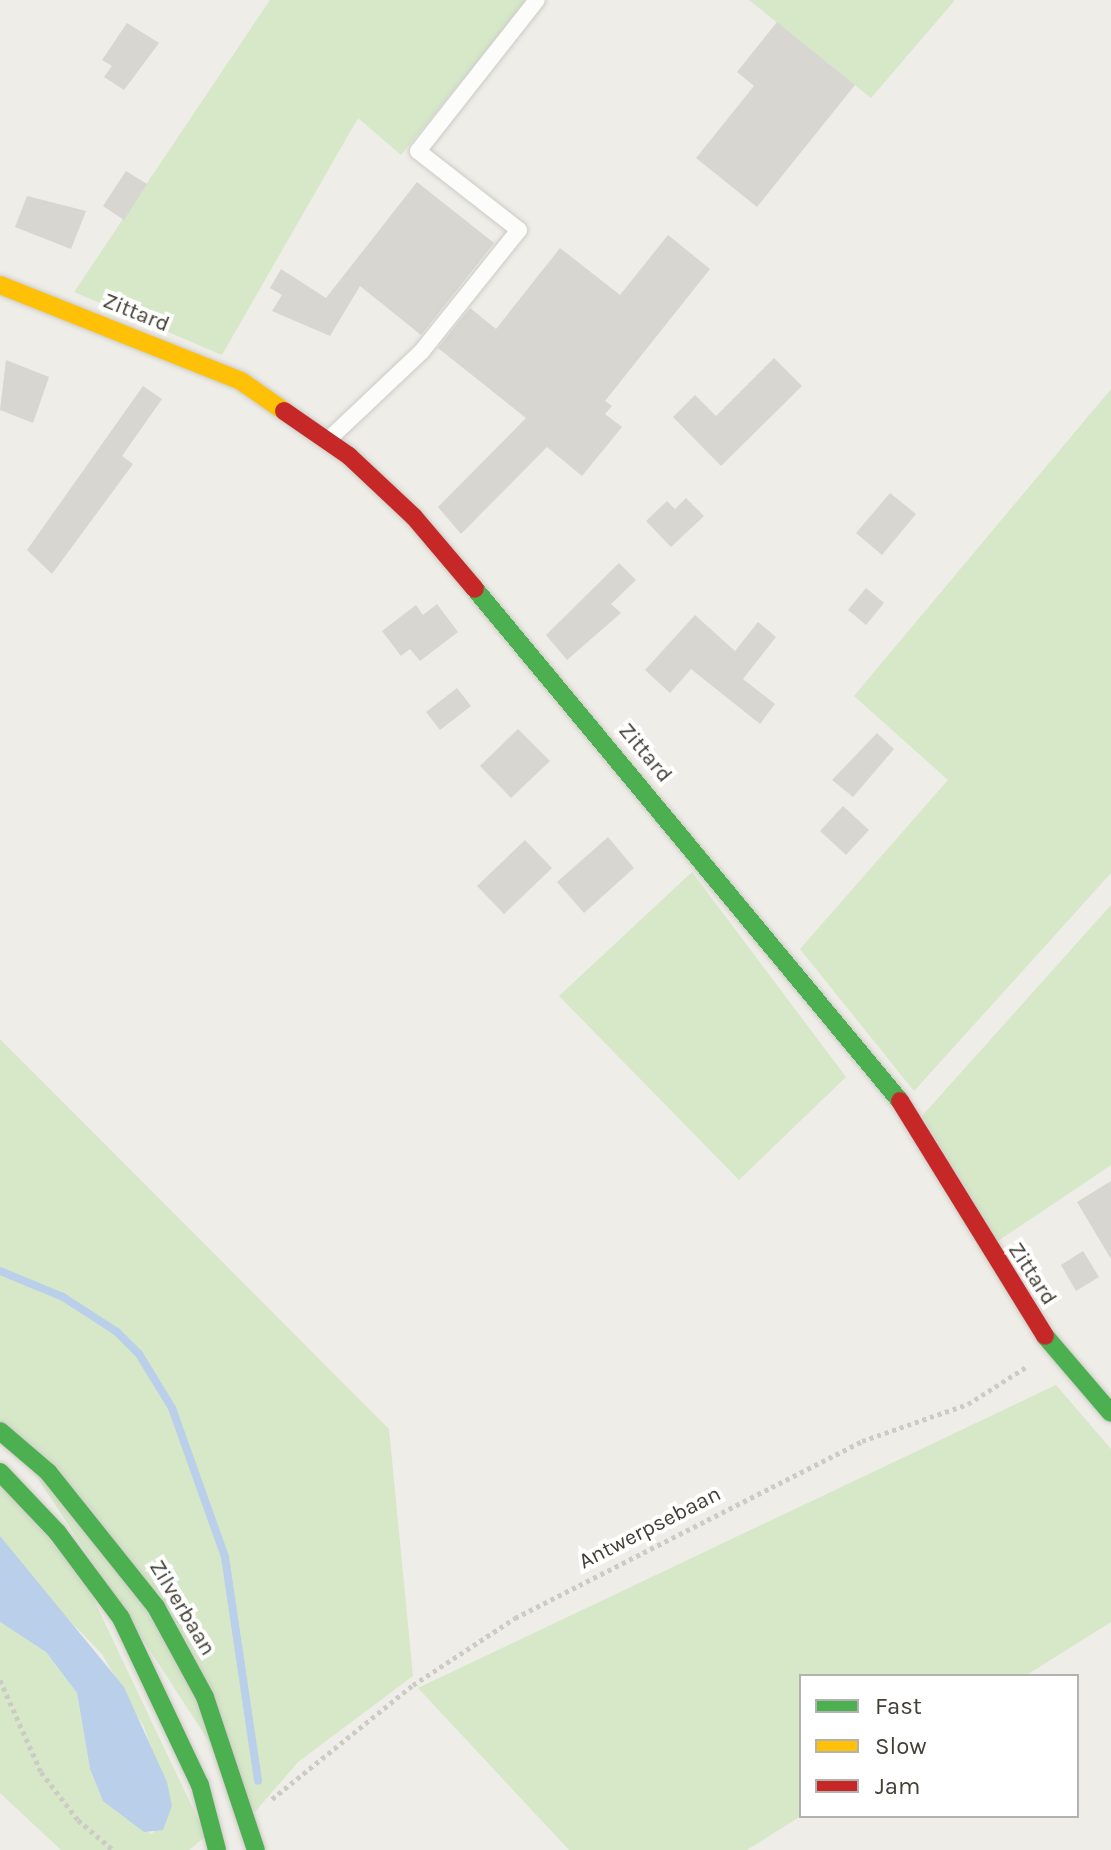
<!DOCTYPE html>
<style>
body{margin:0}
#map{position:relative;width:1111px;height:1850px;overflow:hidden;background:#eeede7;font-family:Karla,sans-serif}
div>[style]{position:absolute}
.green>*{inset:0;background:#d6e8c8}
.water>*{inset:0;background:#b9cfea}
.stream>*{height:8px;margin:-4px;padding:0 4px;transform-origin:4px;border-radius:4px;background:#b9cfea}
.building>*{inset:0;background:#d7d6d0}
.path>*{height:5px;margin-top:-2.5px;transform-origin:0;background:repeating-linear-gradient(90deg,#cccbc6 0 4px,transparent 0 8px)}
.roads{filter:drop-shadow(0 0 2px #cccbc5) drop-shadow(0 0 2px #cccbc5)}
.lane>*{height:16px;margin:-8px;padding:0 8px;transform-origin:8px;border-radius:8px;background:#fcfcfb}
.fast>*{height:18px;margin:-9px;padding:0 9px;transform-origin:9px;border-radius:9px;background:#4caf50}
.slow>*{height:18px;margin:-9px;padding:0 9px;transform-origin:9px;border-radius:9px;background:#ffc107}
.jam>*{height:18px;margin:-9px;padding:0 9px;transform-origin:9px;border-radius:9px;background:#c62828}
span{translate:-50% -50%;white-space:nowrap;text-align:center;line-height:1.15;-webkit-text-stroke:8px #fff;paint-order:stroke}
.street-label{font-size:22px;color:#423f34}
.legend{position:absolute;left:799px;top:1674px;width:280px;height:144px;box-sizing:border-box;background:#fff;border:2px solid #b3b2ae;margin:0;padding:10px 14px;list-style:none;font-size:24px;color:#423f34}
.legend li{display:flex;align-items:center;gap:16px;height:40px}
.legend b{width:40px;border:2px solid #b3b2ae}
</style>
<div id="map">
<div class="green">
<i style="clip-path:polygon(270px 0,527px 0,401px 155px,358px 118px,222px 355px,74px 292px)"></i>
<i style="clip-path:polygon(749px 0,955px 0,871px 98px)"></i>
<i style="clip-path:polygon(1111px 389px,1111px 873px,914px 1091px,800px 949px,948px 780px,854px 696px)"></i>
<i style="clip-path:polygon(692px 872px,846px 1077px,739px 1180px,559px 996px)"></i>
<i style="clip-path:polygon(1111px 905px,1111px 1165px,995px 1243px,922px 1116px)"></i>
<i style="clip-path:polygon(0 1039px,389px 1429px,413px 1676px,298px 1762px,255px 1812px,0 1420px)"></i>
<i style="clip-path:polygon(1056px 1385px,1111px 1449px,1111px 1622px,1025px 1676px,801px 1676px,801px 1816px,747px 1850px,569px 1850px,418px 1688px)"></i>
<i style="clip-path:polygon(0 1483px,84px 1579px,206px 1836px,189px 1850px,61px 1850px,0 1793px,0 1622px,46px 1652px,77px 1693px,90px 1769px,103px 1801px,152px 1834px,172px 1806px,144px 1727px,102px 1654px,36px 1586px,0 1536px)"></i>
</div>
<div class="water">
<i style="clip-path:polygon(0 1536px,124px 1687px,167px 1782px,172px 1806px,163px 1830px,144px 1832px,103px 1801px,90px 1769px,77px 1693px,46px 1652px,0 1622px)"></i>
</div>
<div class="stream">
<i style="left:0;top:1271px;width:68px;rotate:22.4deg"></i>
<i style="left:63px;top:1297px;width:64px;rotate:32.9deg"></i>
<i style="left:117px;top:1332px;width:31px;rotate:45deg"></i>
<i style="left:139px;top:1354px;width:63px;rotate:58.6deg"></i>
<i style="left:172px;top:1408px;width:158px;rotate:70.4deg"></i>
<i style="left:225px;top:1557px;width:226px;rotate:81.6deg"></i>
</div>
<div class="building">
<i style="clip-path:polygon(777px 22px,855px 85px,757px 207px,696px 158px,754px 86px,737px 72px)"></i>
<i style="clip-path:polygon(127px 23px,159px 43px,124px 90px,104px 77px,112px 66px,102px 60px)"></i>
<i style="clip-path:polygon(126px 171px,147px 184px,124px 220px,103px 206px)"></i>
<i style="clip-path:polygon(417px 182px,494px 243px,421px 335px,360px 286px,330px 336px,272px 311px,282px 295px,270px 288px,281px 269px,326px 298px)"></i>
<i style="clip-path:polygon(27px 196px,86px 211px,71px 249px,15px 227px)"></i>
<i style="clip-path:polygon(668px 235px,710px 269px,605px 401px,612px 406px,605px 414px,622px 427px,582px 476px,547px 447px,461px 534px,438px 507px,526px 418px,438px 348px,470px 308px,496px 329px,560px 248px,620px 295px)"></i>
<i style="clip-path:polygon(774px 358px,802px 386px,721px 466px,673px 417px,695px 395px,716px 416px)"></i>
<i style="clip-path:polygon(6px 360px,49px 377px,33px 423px,0 410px)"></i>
<i style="clip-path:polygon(143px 386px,162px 399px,122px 456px,133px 464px,52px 574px,27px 550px)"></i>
<i style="clip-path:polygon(890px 493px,916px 514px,882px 555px,856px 533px)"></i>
<i style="clip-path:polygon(686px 498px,704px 516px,671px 547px,646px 521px,667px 501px,675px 509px)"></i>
<i style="clip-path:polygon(619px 563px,636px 580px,611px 604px,621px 613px,567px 660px,546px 635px)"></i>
<i style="clip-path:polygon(866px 588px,884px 603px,866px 625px,848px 610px)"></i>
<i style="clip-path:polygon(437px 604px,458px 632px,420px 661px,410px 649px,401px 656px,382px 631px,416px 605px,423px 615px)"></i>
<i style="clip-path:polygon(695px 615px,735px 651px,758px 622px,776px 637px,743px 679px,775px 704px,760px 724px,691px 669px,670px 693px,645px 670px)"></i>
<i style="clip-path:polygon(457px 688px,471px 706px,440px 730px,426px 712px)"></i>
<i style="clip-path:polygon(518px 729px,550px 761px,511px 798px,480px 766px)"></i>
<i style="clip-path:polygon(877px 733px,894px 749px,853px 797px,832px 780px)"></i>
<i style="clip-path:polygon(843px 806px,869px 830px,846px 855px,820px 831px)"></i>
<i style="clip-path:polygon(608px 837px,634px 868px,584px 913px,557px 882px)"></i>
<i style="clip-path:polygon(525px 840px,552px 868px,504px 914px,477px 886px)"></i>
<i style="clip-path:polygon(1111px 1181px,1111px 1259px,1077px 1202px)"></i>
<i style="clip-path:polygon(1083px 1251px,1099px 1277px,1076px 1291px,1061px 1265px)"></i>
</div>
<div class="path">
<i style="left:0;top:1680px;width:101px;rotate:66deg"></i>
<i style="left:41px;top:1772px;width:61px;rotate:52.4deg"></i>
<i style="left:78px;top:1820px;width:46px;rotate:40.6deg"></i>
<i style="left:272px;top:1799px;width:181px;rotate:-39deg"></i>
<i style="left:413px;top:1685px;width:122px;rotate:-33.3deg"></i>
<i style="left:515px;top:1618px;width:390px;rotate:-27deg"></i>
<i style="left:862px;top:1441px;width:112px;rotate:-19.2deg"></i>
<i style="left:968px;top:1404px;width:69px;rotate:-32.5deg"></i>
</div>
<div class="roads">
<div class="lane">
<i style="left:328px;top:440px;width:129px;rotate:-43.4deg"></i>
<i style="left:422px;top:351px;width:155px;rotate:-51.3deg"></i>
<i style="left:519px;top:230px;width:128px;rotate:-142deg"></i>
<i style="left:418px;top:151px;width:192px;rotate:-51.8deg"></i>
</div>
<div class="fast">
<i style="left:475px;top:589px;width:665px;rotate:50.3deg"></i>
<i style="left:1045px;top:1336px;width:101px;rotate:49.4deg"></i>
<i style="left:0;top:1431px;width:63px;rotate:40.5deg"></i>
<i style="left:48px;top:1472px;width:173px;rotate:51.3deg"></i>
<i style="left:156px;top:1607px;width:102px;rotate:61.4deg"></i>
<i style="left:205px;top:1697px;width:161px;rotate:71.6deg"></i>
<i style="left:0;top:1472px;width:83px;rotate:46.5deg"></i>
<i style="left:57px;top:1532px;width:107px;rotate:53.3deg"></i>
<i style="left:121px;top:1618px;width:185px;rotate:64.7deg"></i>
<i style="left:200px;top:1785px;width:67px;rotate:75.3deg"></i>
</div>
<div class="slow">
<i style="left:0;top:285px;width:259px;rotate:21.7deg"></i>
<i style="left:241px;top:381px;width:52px;rotate:34.9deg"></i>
</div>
<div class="jam">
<i style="left:284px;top:411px;width:79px;rotate:34.7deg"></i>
<i style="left:349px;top:456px;width:89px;rotate:43.2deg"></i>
<i style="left:414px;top:517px;width:94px;rotate:49.7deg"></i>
<i style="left:900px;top:1101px;width:276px;rotate:58.3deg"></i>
</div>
</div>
<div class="street-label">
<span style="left:136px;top:313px;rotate:22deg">Zittard</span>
<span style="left:645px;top:753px;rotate:50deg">Zittard</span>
<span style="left:1032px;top:1274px;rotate:57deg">Zittard</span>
<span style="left:650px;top:1528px;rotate:-27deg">Antwerpsebaan</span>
<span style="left:182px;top:1608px;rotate:59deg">Zilverbaan</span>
</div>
<ul class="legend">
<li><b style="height:10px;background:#4caf50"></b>Fast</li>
<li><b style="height:10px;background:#ffc107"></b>Slow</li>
<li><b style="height:10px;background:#c62828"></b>Jam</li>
</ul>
</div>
